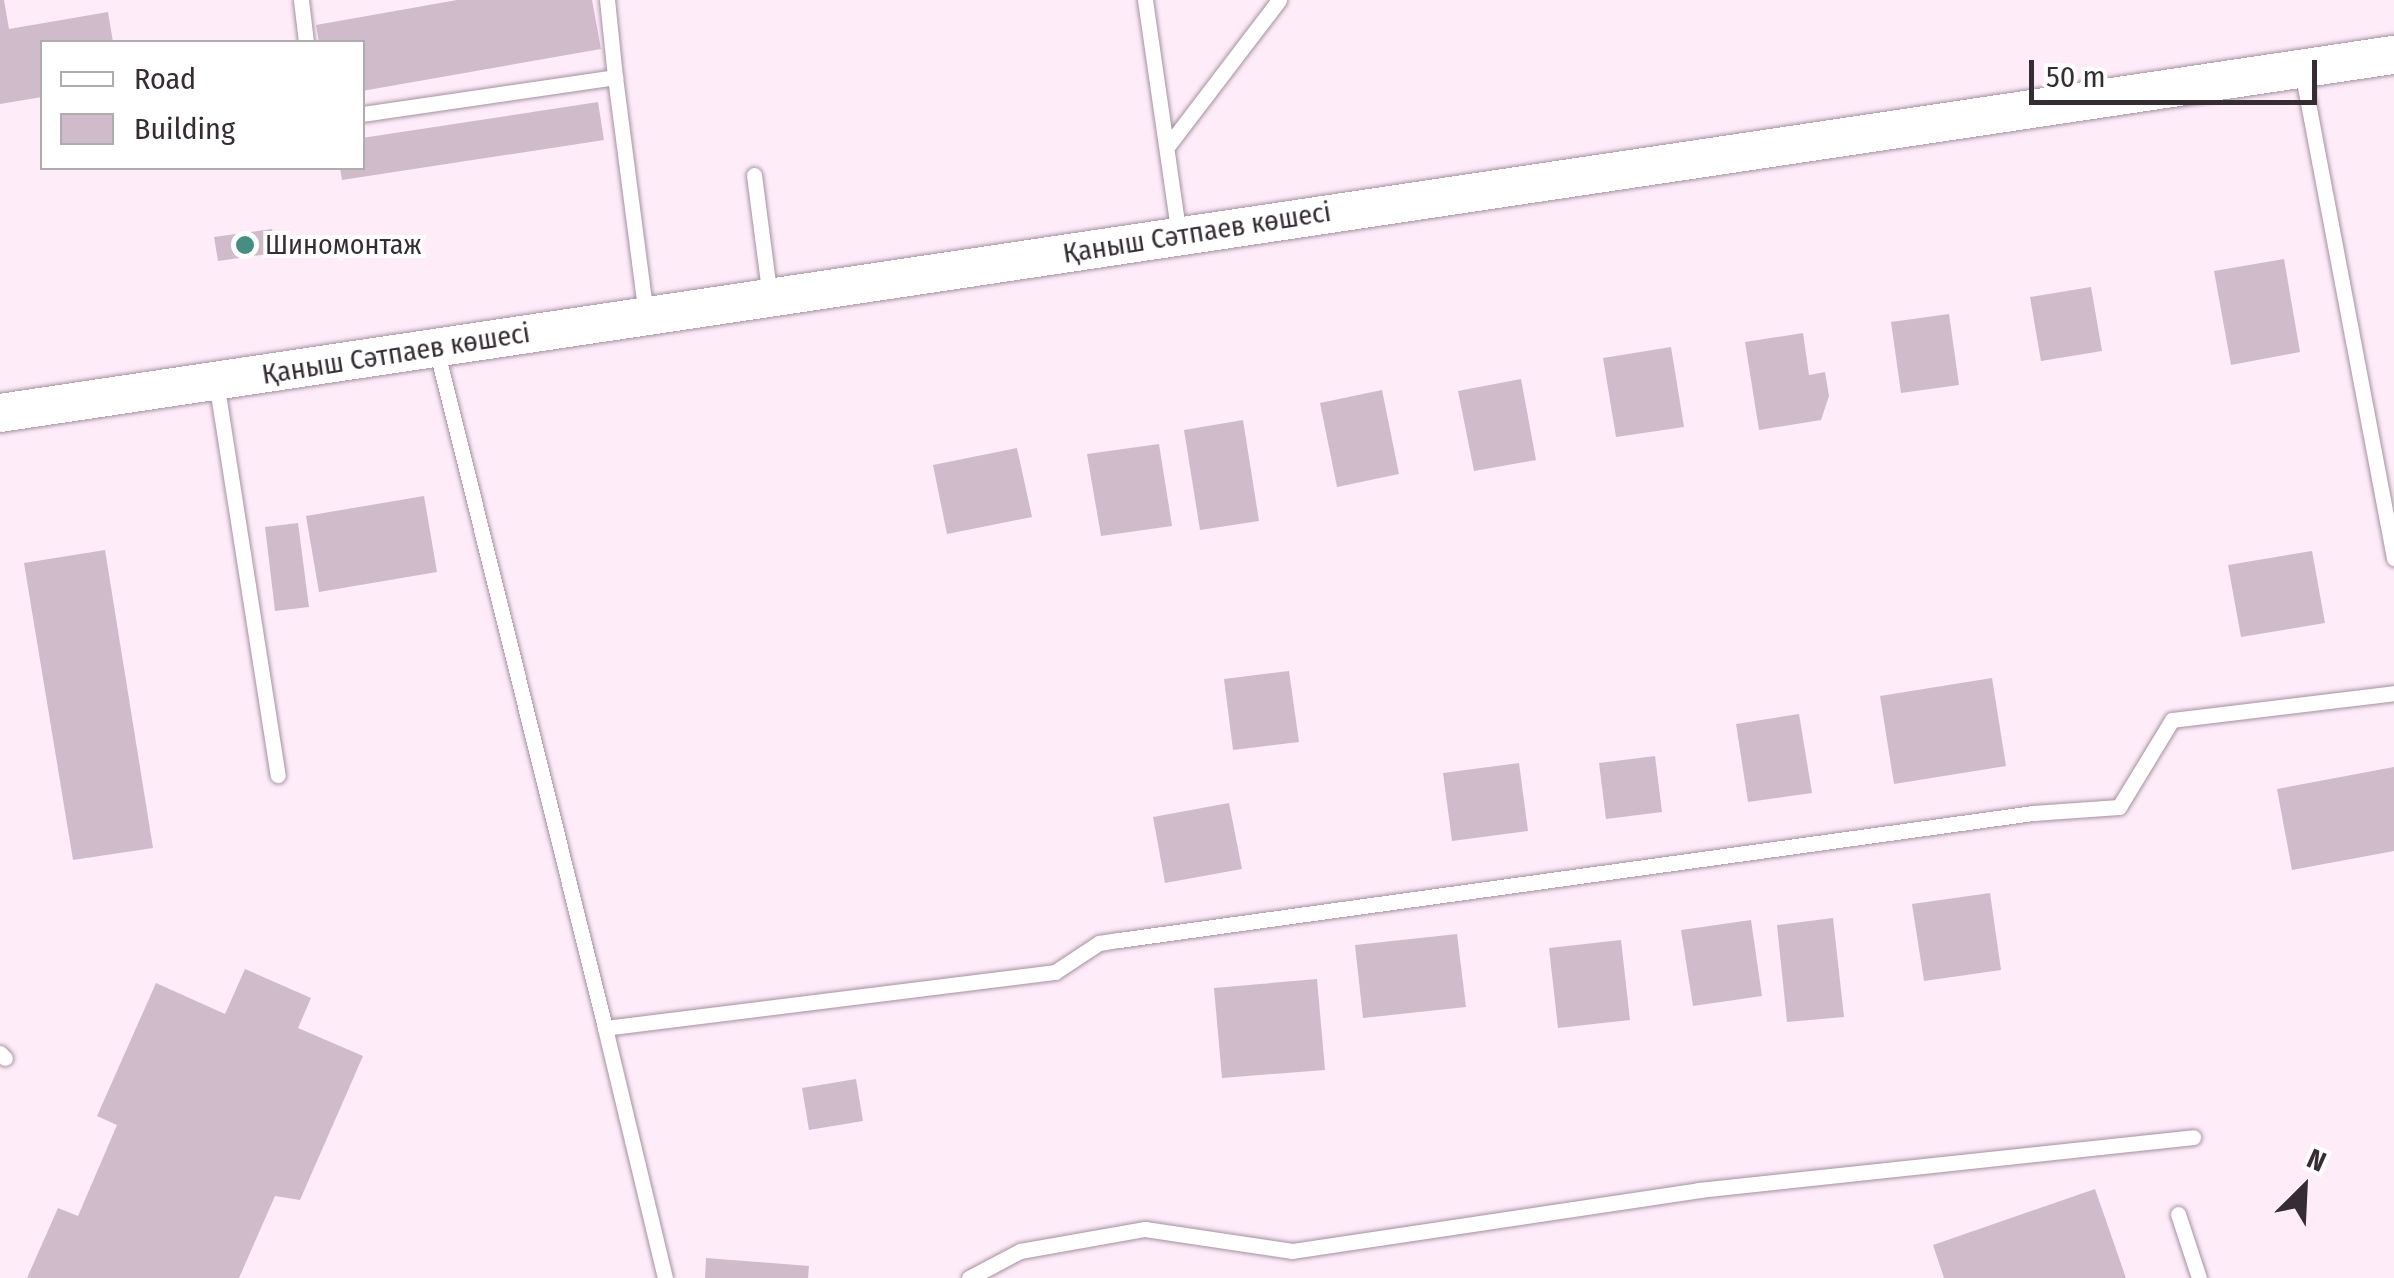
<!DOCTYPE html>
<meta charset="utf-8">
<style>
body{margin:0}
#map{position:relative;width:2394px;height:1278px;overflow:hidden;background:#feecf9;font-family:"Fira Sans Condensed",sans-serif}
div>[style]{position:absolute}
.building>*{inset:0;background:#d0bbca}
.roads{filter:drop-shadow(0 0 2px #a5909f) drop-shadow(0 0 2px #a5909f)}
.service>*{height:15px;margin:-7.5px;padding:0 7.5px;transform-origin:7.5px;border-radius:7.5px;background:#fff}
.tertiary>*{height:38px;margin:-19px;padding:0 19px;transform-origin:19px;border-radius:19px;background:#fff}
.dots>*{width:28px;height:28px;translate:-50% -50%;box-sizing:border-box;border:5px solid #fff;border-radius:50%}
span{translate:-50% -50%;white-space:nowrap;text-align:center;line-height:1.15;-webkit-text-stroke:8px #fff;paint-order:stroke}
.street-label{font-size:28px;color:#362d34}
.poi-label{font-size:28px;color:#362d34}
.left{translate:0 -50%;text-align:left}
.legend{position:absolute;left:40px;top:40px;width:325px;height:130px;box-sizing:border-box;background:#fff;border:2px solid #afabae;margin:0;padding:12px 18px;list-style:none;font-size:30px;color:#362d34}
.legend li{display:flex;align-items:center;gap:20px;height:50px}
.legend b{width:50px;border:2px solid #afabae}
.north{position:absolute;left:2254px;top:1138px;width:100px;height:100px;-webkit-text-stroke:8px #fff;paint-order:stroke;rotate:24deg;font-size:28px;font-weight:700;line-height:40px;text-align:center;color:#362d34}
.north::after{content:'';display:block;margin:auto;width:35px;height:45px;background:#362d34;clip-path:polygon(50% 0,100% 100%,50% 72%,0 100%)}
.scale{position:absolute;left:2029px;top:60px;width:288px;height:45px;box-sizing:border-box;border:5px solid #362d34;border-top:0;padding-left:12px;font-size:30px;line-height:35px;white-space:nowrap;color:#362d34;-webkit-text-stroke:8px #fff;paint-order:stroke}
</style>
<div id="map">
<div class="building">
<i style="clip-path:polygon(0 0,4px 0,9px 29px,108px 12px,113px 42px,42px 42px,42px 97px,0 104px)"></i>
<i style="clip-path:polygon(457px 0,592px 0,601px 49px,362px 91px,362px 42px,319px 42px,316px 25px)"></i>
<i style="clip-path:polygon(598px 102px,604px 140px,342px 180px,340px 168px,362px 168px,362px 138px)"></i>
<i style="clip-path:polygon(272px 229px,276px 253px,218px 261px,214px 237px)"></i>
<i style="clip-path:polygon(2284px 259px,2300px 352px,2231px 365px,2214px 271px)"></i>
<i style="clip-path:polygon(2091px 287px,2102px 351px,2041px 361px,2030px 297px)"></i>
<i style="clip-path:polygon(1949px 314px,1959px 385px,1901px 393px,1891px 322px)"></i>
<i style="clip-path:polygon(1803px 333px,1809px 375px,1825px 372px,1829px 396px,1821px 420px,1759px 430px,1745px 342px)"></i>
<i style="clip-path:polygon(1671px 347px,1684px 427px,1616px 437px,1603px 358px)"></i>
<i style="clip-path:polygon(1521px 379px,1536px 460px,1474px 471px,1458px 391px)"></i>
<i style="clip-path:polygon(1382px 390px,1399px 474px,1337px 487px,1320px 403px)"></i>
<i style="clip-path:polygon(1243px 420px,1259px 521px,1200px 530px,1184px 430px)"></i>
<i style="clip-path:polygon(1159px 444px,1172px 526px,1101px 536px,1087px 454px)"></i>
<i style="clip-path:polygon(1017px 448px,1032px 517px,947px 534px,933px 465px)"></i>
<i style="clip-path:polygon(424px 496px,437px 572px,319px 592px,306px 516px)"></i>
<i style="clip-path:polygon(298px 523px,309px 607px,275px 611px,265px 527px)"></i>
<i style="clip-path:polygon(105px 550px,153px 848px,73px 860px,24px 563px)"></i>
<i style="clip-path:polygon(2312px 551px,2325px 623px,2241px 637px,2228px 565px)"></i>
<i style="clip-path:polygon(1289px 671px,1299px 742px,1233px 750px,1224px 679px)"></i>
<i style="clip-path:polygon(1992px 678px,2006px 766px,1894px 784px,1880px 696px)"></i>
<i style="clip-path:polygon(1799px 714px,1812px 793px,1748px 802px,1736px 724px)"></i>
<i style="clip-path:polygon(1655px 756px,1662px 812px,1606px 819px,1599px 763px)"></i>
<i style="clip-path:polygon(1519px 763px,1528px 831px,1452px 841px,1443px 773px)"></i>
<i style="clip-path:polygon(2394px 767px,2394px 851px,2292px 870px,2277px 789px)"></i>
<i style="clip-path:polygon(1229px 803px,1242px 869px,1165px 883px,1153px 817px)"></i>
<i style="clip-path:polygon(1990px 893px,2001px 970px,1924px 981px,1912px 904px)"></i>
<i style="clip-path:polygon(1833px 918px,1844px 1017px,1787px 1022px,1777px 925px)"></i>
<i style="clip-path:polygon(1751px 920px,1762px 996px,1693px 1006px,1681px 930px)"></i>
<i style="clip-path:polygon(1457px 934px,1466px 1007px,1363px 1018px,1355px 945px)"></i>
<i style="clip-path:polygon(1621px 940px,1630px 1020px,1558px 1028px,1549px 948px)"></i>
<i style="clip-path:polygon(245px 969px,311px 998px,298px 1028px,363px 1056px,300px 1200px,275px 1196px,239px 1278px,27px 1278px,58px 1208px,78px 1216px,117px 1125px,97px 1116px,156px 983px,225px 1014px)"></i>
<i style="clip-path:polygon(1317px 979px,1325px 1070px,1222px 1078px,1214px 988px)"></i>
<i style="clip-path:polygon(856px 1079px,863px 1121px,809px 1130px,802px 1088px)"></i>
<i style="clip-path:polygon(2095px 1189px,2126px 1278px,1944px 1278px,1933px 1245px)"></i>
<i style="clip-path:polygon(706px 1258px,809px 1266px,808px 1278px,705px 1278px)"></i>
</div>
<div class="roads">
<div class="service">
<i style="left:301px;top:0;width:42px;rotate:83.2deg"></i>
<i style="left:1145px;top:0;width:238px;rotate:81.8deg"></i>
<i style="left:2302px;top:71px;width:496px;rotate:79.3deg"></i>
<i style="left:615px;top:77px;width:241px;rotate:82.6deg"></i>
<i style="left:362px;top:114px;width:256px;rotate:-8.3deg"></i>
<i style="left:615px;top:77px;width:77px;rotate:-95.9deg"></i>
<i style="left:1167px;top:147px;width:185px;rotate:-52.7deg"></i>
<i style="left:754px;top:175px;width:124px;rotate:82.6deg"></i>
<i style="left:436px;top:348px;width:701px;rotate:76.04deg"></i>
<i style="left:605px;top:1028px;width:453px;rotate:-7.1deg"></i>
<i style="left:1055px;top:972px;width:53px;rotate:-33.4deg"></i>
<i style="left:1099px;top:943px;width:20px;rotate:-9deg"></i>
<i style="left:1119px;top:940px;width:923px;rotate:-7.91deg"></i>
<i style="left:2033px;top:813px;width:86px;rotate:-4deg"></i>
<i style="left:2119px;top:807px;width:102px;rotate:-58.7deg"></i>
<i style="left:2172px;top:720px;width:224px;rotate:-6.9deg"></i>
<i style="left:216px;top:381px;width:399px;rotate:81.1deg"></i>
<i style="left:605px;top:1028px;width:257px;rotate:76.5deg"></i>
<i style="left:0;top:1053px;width:7px;rotate:45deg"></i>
<i style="left:2178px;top:1214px;width:67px;rotate:71.8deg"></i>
<i style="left:969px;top:1278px;width:58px;rotate:-27.9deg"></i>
<i style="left:1020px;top:1251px;width:127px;rotate:-10deg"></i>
<i style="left:1145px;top:1229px;width:149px;rotate:8.5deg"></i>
<i style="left:1292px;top:1251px;width:412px;rotate:-8.5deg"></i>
<i style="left:1699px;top:1190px;width:497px;rotate:-6.1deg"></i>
</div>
<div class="tertiary">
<i style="left:0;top:413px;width:2421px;rotate:-8.51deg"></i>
</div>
</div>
<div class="dots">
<i style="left:245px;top:245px;background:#488d81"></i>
</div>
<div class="street-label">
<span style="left:1197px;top:233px;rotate:-9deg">Қаныш Сәтпаев көшесі</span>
<span style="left:396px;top:354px;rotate:-9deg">Қаныш Сәтпаев көшесі</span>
</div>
<div class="poi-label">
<span class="left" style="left:265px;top:245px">Шиномонтаж</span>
</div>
<ul class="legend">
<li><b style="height:12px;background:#fff"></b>Road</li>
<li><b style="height:28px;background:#d0bbca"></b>Building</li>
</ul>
<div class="north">N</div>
<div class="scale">50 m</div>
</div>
